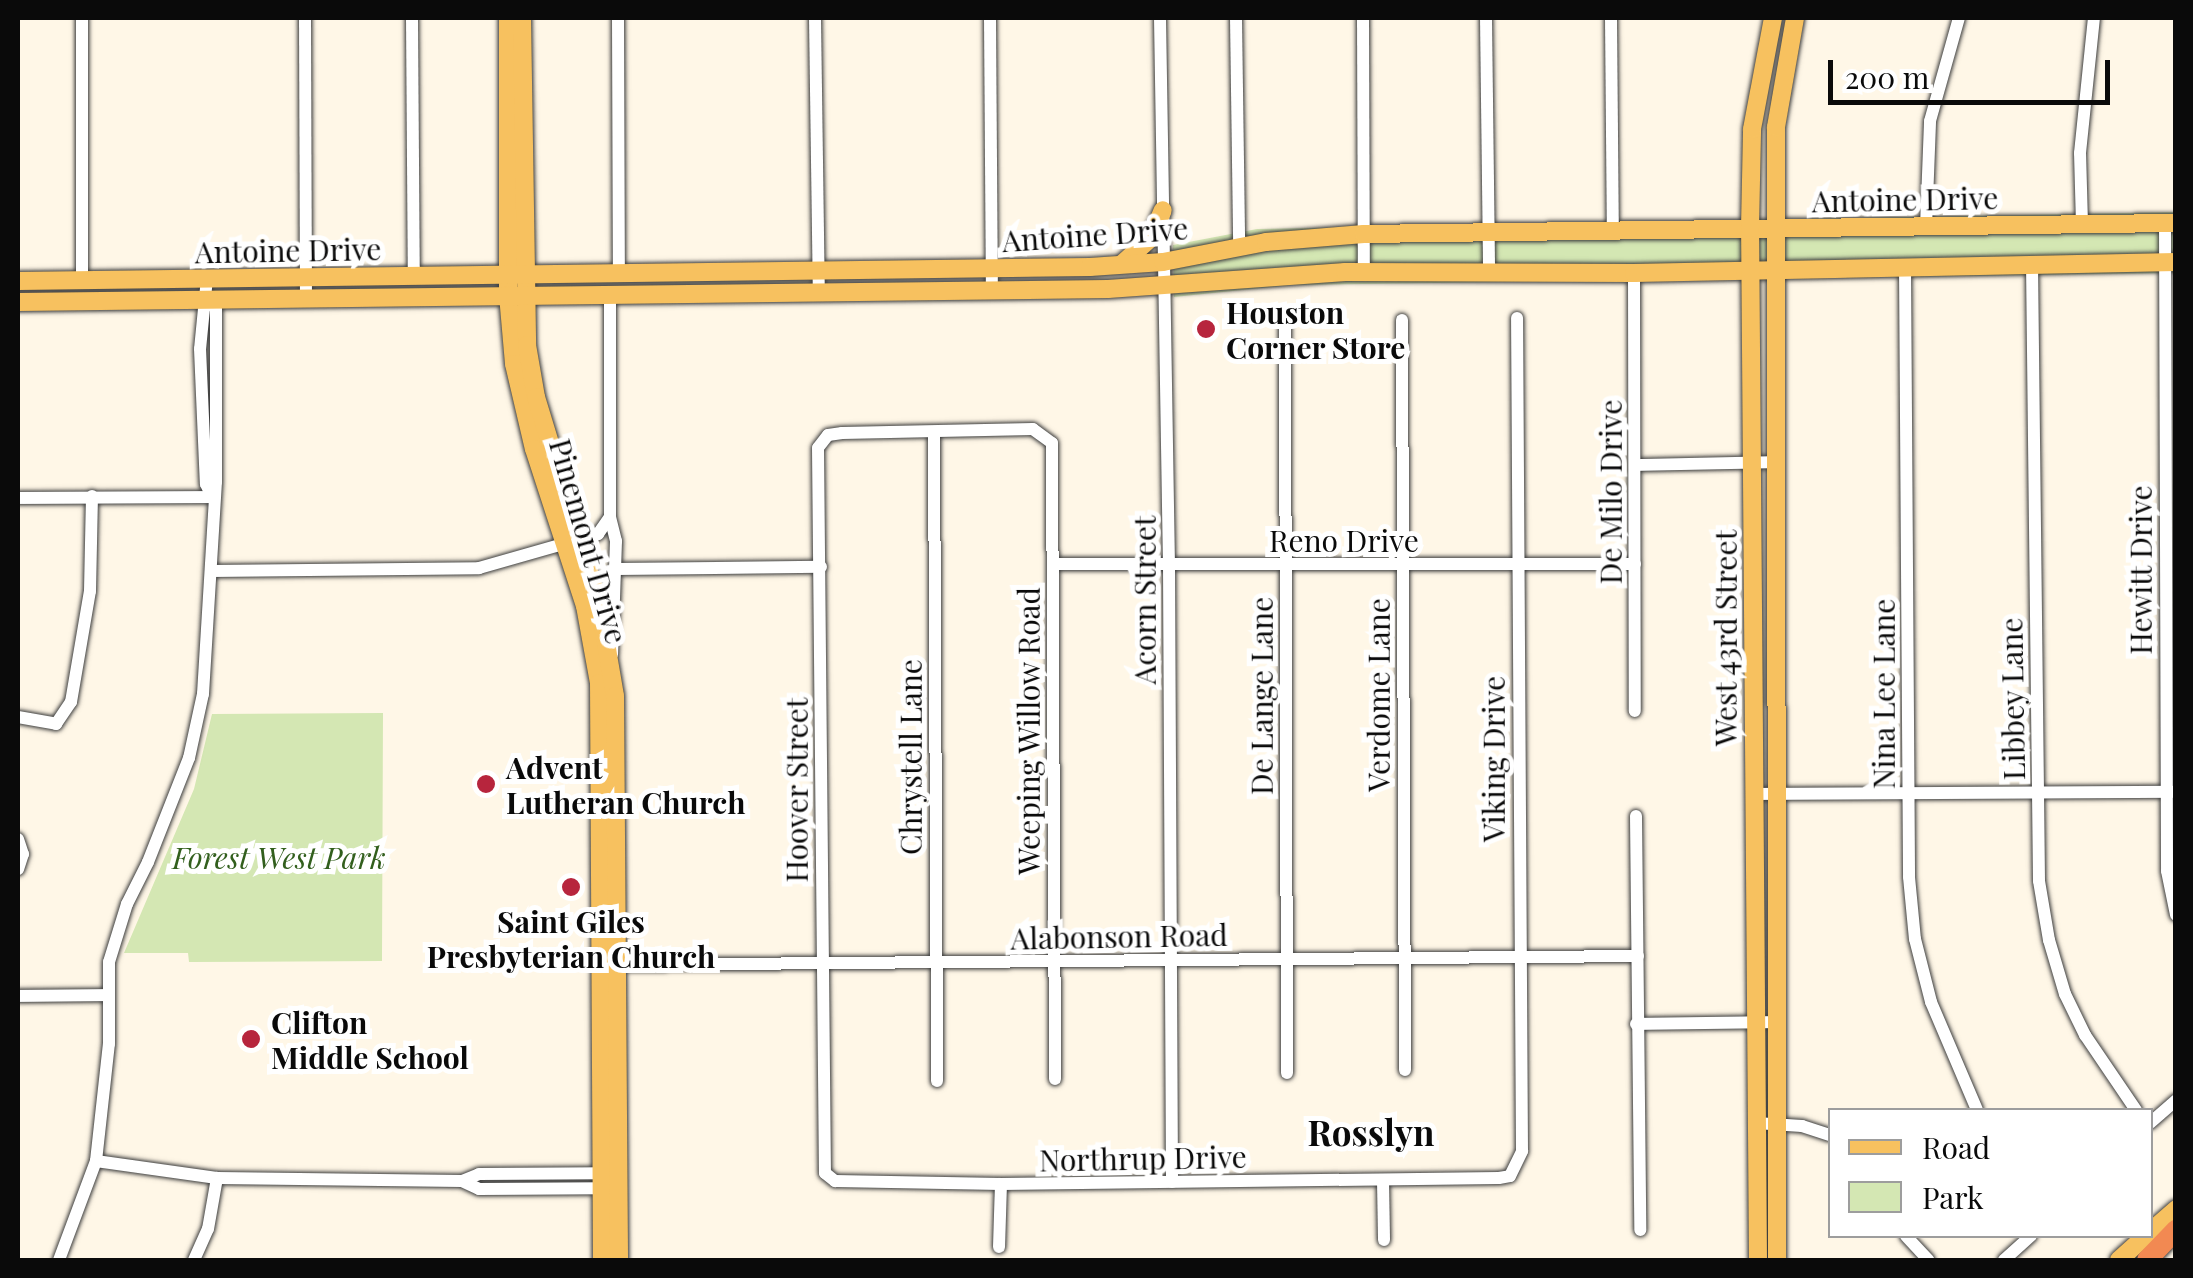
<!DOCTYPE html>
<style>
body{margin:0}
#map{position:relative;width:2193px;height:1278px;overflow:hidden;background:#fff7e7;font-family:"Playfair Display",serif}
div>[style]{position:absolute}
.green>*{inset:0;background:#d4e7b3}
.roads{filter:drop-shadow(0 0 2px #3d3d3d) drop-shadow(0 0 2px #3d3d3d)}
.minor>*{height:12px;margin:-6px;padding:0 6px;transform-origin:6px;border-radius:6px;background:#fff}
.major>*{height:18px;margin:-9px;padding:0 9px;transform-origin:9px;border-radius:9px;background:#f7c15f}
.highway>*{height:20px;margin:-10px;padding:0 10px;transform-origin:10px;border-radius:10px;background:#f28952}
.dots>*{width:28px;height:28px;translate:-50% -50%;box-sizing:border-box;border:5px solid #fff;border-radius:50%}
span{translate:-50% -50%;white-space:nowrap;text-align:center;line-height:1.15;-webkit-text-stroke:10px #fff;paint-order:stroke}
.street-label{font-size:30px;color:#0a0a0a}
.poi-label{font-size:30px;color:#0a0a0a;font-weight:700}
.left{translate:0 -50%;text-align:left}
.park-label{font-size:30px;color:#325f1d;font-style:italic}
.quarter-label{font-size:35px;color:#0a0a0a;font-weight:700}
.frame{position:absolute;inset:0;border:20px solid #0a0a0a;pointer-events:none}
.legend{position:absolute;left:1828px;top:1108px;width:325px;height:130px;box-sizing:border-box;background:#fff;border:2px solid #9d9d9d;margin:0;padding:12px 18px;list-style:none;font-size:30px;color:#0a0a0a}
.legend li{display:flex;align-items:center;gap:20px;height:50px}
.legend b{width:50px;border:2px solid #9d9d9d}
.scale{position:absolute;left:1828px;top:60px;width:282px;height:45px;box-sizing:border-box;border:5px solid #0a0a0a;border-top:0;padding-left:12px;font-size:30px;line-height:35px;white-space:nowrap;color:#0a0a0a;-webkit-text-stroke:8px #fff;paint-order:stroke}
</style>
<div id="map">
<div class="green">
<i style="clip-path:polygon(2176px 212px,2175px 273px,1292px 285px,1174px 297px,1173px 245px,1257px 229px)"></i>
<i style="clip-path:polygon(383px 713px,382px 961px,189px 962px,188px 953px,124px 953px,194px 789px,212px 714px)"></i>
</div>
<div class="roads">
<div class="minor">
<i style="left:305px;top:18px;width:281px;rotate:89.8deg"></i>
<i style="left:412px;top:18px;width:258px;rotate:89.6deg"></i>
<i style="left:618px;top:18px;width:257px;rotate:89.8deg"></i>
<i style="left:815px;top:18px;width:276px;rotate:89.2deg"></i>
<i style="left:990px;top:18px;width:273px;rotate:89.6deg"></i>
<i style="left:1160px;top:18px;width:547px;rotate:89.06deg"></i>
<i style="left:1169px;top:565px;width:617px;rotate:89.72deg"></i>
<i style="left:1236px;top:18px;width:229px;rotate:89.2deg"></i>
<i style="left:1363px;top:18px;width:255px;rotate:89.8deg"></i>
<i style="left:1486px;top:18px;width:255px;rotate:89.3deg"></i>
<i style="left:1611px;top:18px;width:213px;rotate:89.5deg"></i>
<i style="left:2165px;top:223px;width:648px;rotate:89.82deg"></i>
<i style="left:2167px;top:871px;width:45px;rotate:78.4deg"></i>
<i style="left:2082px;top:224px;width:71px;rotate:-91.6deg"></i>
<i style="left:2080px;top:153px;width:136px;rotate:-84.1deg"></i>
<i style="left:1926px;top:227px;width:106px;rotate:-87.8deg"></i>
<i style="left:1930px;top:121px;width:107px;rotate:-74.3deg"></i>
<i style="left:2032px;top:263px;width:618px;rotate:89.35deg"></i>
<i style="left:2039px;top:881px;width:60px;rotate:80.4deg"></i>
<i style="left:2049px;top:940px;width:56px;rotate:73.5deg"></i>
<i style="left:2065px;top:994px;width:46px;rotate:64deg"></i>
<i style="left:2085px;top:1035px;width:91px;rotate:55.8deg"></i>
<i style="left:1905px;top:266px;width:611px;rotate:89.62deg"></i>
<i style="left:1909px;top:877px;width:62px;rotate:84.5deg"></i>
<i style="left:1915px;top:939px;width:65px;rotate:75.7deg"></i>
<i style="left:1931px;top:1002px;width:117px;rotate:66.9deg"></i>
<i style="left:1634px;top:273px;width:438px;rotate:89.9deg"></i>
<i style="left:207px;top:278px;width:71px;rotate:95.6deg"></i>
<i style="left:200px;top:349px;width:135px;rotate:87.5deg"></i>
<i style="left:206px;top:484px;width:14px;rotate:65deg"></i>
<i style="left:82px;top:281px;width:263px;rotate:-90deg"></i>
<i style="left:1285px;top:319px;width:754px;rotate:89.85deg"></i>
<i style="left:1402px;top:320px;width:750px;rotate:89.77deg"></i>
<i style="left:934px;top:433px;width:648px;rotate:89.73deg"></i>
<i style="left:1637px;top:465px;width:138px;rotate:-1.2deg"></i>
<i style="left:18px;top:498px;width:194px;rotate:-0.3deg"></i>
<i style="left:610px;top:517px;width:25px;rotate:76deg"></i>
<i style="left:616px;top:541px;width:113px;rotate:92deg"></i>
<i style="left:1053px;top:564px;width:582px"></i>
<i style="left:616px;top:569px;width:205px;rotate:-0.6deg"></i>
<i style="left:211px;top:571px;width:268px;rotate:-0.6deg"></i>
<i style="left:479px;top:568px;width:124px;rotate:-15.9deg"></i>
<i style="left:598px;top:534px;width:21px;rotate:-55deg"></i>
<i style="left:610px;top:517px;width:222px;rotate:-90deg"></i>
<i style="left:18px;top:717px;width:39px;rotate:10deg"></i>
<i style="left:56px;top:724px;width:27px;rotate:-56deg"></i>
<i style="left:71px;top:702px;width:113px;rotate:-80.3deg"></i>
<i style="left:90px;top:591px;width:95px;rotate:-88.8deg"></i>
<i style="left:1753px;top:794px;width:423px;rotate:-0.3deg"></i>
<i style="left:1636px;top:816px;width:414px;rotate:89.4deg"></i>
<i style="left:18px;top:839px;width:16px;rotate:72deg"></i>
<i style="left:23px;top:854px;width:16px;rotate:108deg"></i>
<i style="left:610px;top:965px;width:1028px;rotate:-0.5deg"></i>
<i style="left:18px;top:996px;width:90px;rotate:-0.6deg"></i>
<i style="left:1636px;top:1024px;width:139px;rotate:-0.8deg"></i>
<i style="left:1055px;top:1079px;width:636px;rotate:-90.27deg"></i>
<i style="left:1052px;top:443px;width:24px;rotate:-144deg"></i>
<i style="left:1033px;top:429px;width:191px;rotate:178.8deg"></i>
<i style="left:842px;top:433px;width:14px;rotate:172deg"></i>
<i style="left:828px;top:435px;width:16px;rotate:128deg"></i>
<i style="left:818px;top:448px;width:725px;rotate:89.45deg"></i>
<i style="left:825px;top:1173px;width:13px;rotate:39deg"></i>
<i style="left:835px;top:1181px;width:166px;rotate:1deg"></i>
<i style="left:1001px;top:1184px;width:498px;rotate:-0.7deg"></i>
<i style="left:1499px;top:1178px;width:11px;rotate:-10deg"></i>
<i style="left:1510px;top:1176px;width:28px;rotate:-64deg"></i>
<i style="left:1522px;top:1151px;width:833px;rotate:-90.34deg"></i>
<i style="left:1756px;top:1123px;width:46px;rotate:3.7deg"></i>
<i style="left:1802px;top:1126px;width:29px;rotate:18deg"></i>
<i style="left:2150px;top:1123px;width:35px;rotate:-41deg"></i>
<i style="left:96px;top:1161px;width:122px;rotate:8deg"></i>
<i style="left:217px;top:1178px;width:245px;rotate:0.7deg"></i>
<i style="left:462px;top:1181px;width:18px;rotate:-22deg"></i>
<i style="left:479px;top:1174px;width:131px;rotate:-0.4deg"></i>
<i style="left:462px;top:1181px;width:19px;rotate:25deg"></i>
<i style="left:479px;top:1189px;width:129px;rotate:-0.4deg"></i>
<i style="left:1383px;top:1181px;width:59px;rotate:89deg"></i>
<i style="left:1906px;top:1236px;width:33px;rotate:47deg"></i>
<i style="left:999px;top:1247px;width:63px;rotate:-88.2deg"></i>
<i style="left:59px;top:1260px;width:106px;rotate:-69.5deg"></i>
<i style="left:96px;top:1161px;width:118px;rotate:-83.7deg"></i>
<i style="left:109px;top:1044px;width:82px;rotate:-90deg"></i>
<i style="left:109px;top:962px;width:61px;rotate:-72.8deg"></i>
<i style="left:127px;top:904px;width:47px;rotate:-63.4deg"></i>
<i style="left:148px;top:862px;width:112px;rotate:-68.5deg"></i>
<i style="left:189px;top:758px;width:66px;rotate:-77.7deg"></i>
<i style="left:203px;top:694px;width:212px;rotate:-86.5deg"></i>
<i style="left:216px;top:482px;width:173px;rotate:-90deg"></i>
<i style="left:216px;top:309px;width:11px;rotate:-135deg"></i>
<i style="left:194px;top:1260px;width:34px;rotate:-66deg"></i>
<i style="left:208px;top:1229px;width:52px;rotate:-80deg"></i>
<i style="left:2004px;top:1260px;width:36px;rotate:-42deg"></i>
</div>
<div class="major">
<i style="left:508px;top:18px;width:277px;rotate:90deg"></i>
<i style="left:508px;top:295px;width:69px;rotate:85deg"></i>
<i style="left:514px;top:364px;width:87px;rotate:76.8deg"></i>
<i style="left:534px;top:449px;width:165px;rotate:72deg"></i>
<i style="left:585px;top:606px;width:78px;rotate:79.7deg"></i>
<i style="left:599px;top:683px;width:577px;rotate:89.7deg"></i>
<i style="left:522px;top:18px;width:327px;rotate:89.1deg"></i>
<i style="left:527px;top:345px;width:53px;rotate:80.2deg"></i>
<i style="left:536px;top:397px;width:220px;rotate:73.1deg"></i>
<i style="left:600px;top:608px;width:89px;rotate:80.3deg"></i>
<i style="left:615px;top:696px;width:564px;rotate:89.59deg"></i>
<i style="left:1122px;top:264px;width:39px;rotate:-42deg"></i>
<i style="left:1151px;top:238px;width:30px;rotate:-67deg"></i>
<i style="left:18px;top:281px;width:1072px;rotate:-0.75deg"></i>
<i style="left:1090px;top:267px;width:73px;rotate:-3.9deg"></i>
<i style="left:1163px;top:262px;width:105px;rotate:-11deg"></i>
<i style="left:1266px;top:242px;width:98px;rotate:-4.7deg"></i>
<i style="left:1364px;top:234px;width:812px;rotate:-0.78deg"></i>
<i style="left:18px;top:302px;width:1090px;rotate:-0.68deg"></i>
<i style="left:1108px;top:289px;width:238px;rotate:-4.1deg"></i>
<i style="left:1345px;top:272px;width:289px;rotate:0.2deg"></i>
<i style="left:1634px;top:273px;width:542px;rotate:-1.16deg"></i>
<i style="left:2150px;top:1232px;width:35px;rotate:-41deg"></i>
<i style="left:1758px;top:1260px;width:1032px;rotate:-90.44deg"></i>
<i style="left:1750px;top:228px;width:99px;rotate:-88.8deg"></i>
<i style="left:1752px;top:129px;width:113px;rotate:-79.3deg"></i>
<i style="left:1777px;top:1260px;width:1133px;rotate:-90.05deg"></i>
<i style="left:1776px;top:127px;width:111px;rotate:-80.1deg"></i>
<i style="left:2119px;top:1260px;width:36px;rotate:-42deg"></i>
</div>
<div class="highway">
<i style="left:2147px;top:1260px;width:42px;rotate:-46deg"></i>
</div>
</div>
<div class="dots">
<i style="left:1206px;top:329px;background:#b7253d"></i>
<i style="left:486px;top:784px;background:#b7253d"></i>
<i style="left:571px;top:887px;background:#b7253d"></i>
<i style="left:251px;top:1039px;background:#b7253d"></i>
</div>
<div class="street-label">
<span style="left:1905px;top:199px;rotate:-1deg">Antoine Drive</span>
<span style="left:1095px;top:234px;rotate:-4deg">Antoine Drive</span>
<span style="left:288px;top:250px;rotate:-1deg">Antoine Drive</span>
<span style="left:1610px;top:492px;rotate:-90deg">De Milo Drive</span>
<span style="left:1344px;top:540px">Reno Drive</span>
<span style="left:589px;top:541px;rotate:74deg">Pinemont Drive</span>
<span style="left:2140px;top:570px;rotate:-90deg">Hewitt Drive</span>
<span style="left:1144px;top:600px;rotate:-90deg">Acorn Street</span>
<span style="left:1725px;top:638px;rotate:-90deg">West 43rd Street</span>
<span style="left:1883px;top:694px;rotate:-90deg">Nina Lee Lane</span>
<span style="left:1378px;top:695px;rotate:-90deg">Verdome Lane</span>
<span style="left:1261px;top:696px;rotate:-90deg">De Lange Lane</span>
<span style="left:2012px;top:699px;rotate:-91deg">Libbey Lane</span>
<span style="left:1028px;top:731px;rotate:-90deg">Weeping Willow Road</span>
<span style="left:910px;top:757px;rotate:-90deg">Chrystell Lane</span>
<span style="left:1493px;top:759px;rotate:-90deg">Viking Drive</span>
<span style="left:796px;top:790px;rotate:-90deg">Hoover Street</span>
<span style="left:1119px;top:936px;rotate:-1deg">Alabonson Road</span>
<span style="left:1143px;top:1158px;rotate:-1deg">Northrup Drive</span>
</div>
<div class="poi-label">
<span class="left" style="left:1226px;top:329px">Houston<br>Corner Store</span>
<span class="left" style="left:506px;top:784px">Advent<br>Lutheran Church</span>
<span style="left:571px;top:938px">Saint Giles<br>Presbyterian Church</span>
<span class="left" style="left:271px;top:1039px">Clifton<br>Middle School</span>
</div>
<div class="park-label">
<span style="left:279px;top:857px">Forest West Park</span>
</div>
<div class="quarter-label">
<span style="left:1371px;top:1132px">Rosslyn</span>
</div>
<div class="frame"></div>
<ul class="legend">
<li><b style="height:12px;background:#f7c15f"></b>Road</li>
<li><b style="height:28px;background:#d4e7b3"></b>Park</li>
</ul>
<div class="scale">200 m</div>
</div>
